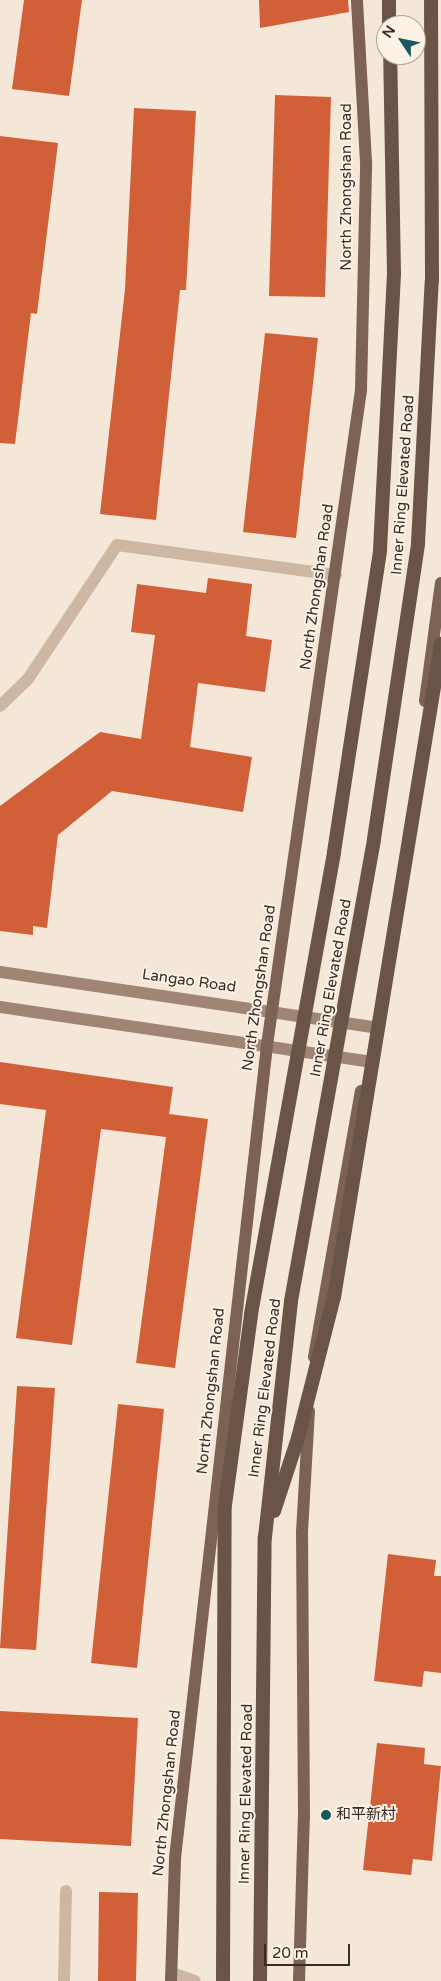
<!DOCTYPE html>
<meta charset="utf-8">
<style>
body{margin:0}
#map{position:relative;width:441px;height:1981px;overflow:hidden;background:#f4e7d8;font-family:"Varela Round","Noto Sans SC",sans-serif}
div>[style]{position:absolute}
.building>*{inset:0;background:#d16039}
.service>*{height:12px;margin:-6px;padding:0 6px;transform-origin:6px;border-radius:6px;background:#cdb7a3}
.minor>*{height:12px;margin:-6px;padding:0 6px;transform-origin:6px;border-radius:6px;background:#cdb7a3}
.secondary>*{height:12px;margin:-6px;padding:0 6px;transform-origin:6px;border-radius:6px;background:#a08575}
.primary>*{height:12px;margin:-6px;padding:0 6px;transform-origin:6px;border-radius:6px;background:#7b6255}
.trunk>*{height:14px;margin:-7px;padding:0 7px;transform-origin:7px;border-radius:7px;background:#6a5448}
.trunk-bridge>*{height:14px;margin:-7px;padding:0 7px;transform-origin:7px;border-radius:7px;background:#6a5448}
.dots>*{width:14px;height:14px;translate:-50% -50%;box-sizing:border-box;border:2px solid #fbf1e5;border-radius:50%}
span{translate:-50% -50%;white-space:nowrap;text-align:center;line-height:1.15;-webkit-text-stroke:4px #fbf1e5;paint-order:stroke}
.street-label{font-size:15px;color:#372c26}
.poi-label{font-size:15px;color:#372c26}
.left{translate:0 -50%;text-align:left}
.north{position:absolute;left:376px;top:15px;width:50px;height:50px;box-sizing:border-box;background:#fbf1e5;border:1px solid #ada299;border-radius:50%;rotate:304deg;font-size:14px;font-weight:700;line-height:20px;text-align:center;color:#372c26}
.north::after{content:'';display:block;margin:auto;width:18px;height:22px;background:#18575c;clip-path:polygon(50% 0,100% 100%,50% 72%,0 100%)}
.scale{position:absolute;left:264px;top:1944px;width:86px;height:22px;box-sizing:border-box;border:2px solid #372c26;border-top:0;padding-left:6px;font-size:15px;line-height:18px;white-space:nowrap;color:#372c26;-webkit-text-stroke:4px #fbf1e5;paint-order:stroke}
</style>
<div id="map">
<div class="building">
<i style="clip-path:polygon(24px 0,82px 0,69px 96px,12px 89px)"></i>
<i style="clip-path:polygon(259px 0,348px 0,349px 12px,260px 28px)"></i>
<i style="clip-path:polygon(275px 95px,331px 97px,325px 297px,269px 296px)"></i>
<i style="clip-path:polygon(134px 108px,196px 111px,186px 290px,180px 290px,156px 520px,100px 514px,125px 289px)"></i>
<i style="clip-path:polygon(0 136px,58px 143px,37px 314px,31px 313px,15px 444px,0 443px)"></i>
<i style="clip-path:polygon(265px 333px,318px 338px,296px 538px,243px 532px)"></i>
<i style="clip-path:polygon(208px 578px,252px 584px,246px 636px,272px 640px,265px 692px,198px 683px,190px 747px,252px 757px,243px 812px,112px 791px,58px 835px,47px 928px,33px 926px,33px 935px,0 931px,0 806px,100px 732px,141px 739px,155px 635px,131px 632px,137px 584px,206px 593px)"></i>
<i style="clip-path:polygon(0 1062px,173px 1087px,169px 1114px,208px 1119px,175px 1368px,136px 1363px,166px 1137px,101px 1129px,72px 1345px,16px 1338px,46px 1110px,0 1104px)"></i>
<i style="clip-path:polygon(17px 1386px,55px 1388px,36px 1650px,0 1648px)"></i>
<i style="clip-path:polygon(118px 1404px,164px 1409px,137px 1668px,91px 1663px)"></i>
<i style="clip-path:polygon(388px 1554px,436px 1560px,434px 1576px,441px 1576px,441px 1673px,424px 1671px,422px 1687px,374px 1681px)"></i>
<i style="clip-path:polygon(0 1711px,138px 1718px,131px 1846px,0 1839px)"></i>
<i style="clip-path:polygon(377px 1743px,425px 1748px,424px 1764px,441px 1766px,432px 1861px,413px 1859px,411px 1875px,363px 1870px)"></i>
<i style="clip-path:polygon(99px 1892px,138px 1893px,136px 1981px,98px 1981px)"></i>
</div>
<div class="service">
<i style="left:0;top:706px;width:39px;rotate:-44deg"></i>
<i style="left:28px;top:679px;width:161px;rotate:-56.4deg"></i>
<i style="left:117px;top:545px;width:221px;rotate:7.8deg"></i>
<i style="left:64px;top:1981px;width:90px;rotate:-88.7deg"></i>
</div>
<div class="minor">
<i style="left:172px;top:1973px;width:24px;rotate:19deg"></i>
</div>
<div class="secondary">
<i style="left:0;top:972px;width:378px;rotate:8.4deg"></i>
<i style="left:0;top:1007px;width:371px;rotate:8.4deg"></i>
</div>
<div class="primary">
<i style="left:425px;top:701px;width:119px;rotate:-82.3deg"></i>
<i style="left:314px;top:1357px;width:270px;rotate:-80deg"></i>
<i style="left:171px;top:1981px;width:123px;rotate:-88.1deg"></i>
<i style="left:175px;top:1858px;width:818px;rotate:-83.54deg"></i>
<i style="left:267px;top:1045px;width:662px;rotate:-81.83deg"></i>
<i style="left:361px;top:390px;width:228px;rotate:-88.7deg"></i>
<i style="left:366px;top:162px;width:162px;rotate:-93.2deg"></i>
<i style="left:299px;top:1981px;width:164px;rotate:-88.3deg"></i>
<i style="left:304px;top:1817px;width:285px;rotate:-90.4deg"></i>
<i style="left:302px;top:1532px;width:121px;rotate:-86.7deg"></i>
</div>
<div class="trunk">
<i style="left:389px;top:0;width:25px;rotate:90deg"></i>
</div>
<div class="trunk-bridge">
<i style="left:274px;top:1511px;width:77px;rotate:-71.8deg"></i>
<i style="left:298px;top:1438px;width:146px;rotate:-75.7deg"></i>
<i style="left:334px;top:1297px;width:662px;rotate:-80.69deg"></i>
<i style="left:223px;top:1981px;width:476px;rotate:-89.8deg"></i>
<i style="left:225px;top:1505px;width:193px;rotate:-82.2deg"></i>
<i style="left:251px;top:1314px;width:469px;rotate:-79.8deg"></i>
<i style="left:334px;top:852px;width:305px;rotate:-81.3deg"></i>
<i style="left:380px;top:550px;width:276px;rotate:-87.1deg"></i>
<i style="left:394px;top:274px;width:219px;rotate:-91deg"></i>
<i style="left:260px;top:1981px;width:444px;rotate:-89.4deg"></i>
<i style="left:265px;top:1537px;width:237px;rotate:-83.7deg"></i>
<i style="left:291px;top:1301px;width:469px;rotate:-79.8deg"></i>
<i style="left:374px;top:839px;width:299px;rotate:-81.5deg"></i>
<i style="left:418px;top:543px;width:263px;rotate:-87deg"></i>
<i style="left:432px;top:280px;width:280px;rotate:-90.2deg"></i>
</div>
<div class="dots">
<i style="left:326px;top:1815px;background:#18575c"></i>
</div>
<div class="street-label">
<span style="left:347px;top:187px;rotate:-90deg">North Zhongshan Road</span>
<span style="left:403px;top:485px;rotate:-86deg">Inner Ring Elevated Road</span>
<span style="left:317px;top:587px;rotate:-82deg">North Zhongshan Road</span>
<span style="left:189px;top:981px;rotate:8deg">Langao Road</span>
<span style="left:259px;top:988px;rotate:-82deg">North Zhongshan Road</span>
<span style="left:331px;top:988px;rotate:-80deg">Inner Ring Elevated Road</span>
<span style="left:265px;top:1388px;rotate:-83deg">Inner Ring Elevated Road</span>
<span style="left:211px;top:1391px;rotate:-84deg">North Zhongshan Road</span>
<span style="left:167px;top:1793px;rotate:-84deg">North Zhongshan Road</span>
<span style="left:246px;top:1794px;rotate:-89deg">Inner Ring Elevated Road</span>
</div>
<div class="poi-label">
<span class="left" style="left:336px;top:1815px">和平新村</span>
</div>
<div class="north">N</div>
<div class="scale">20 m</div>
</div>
